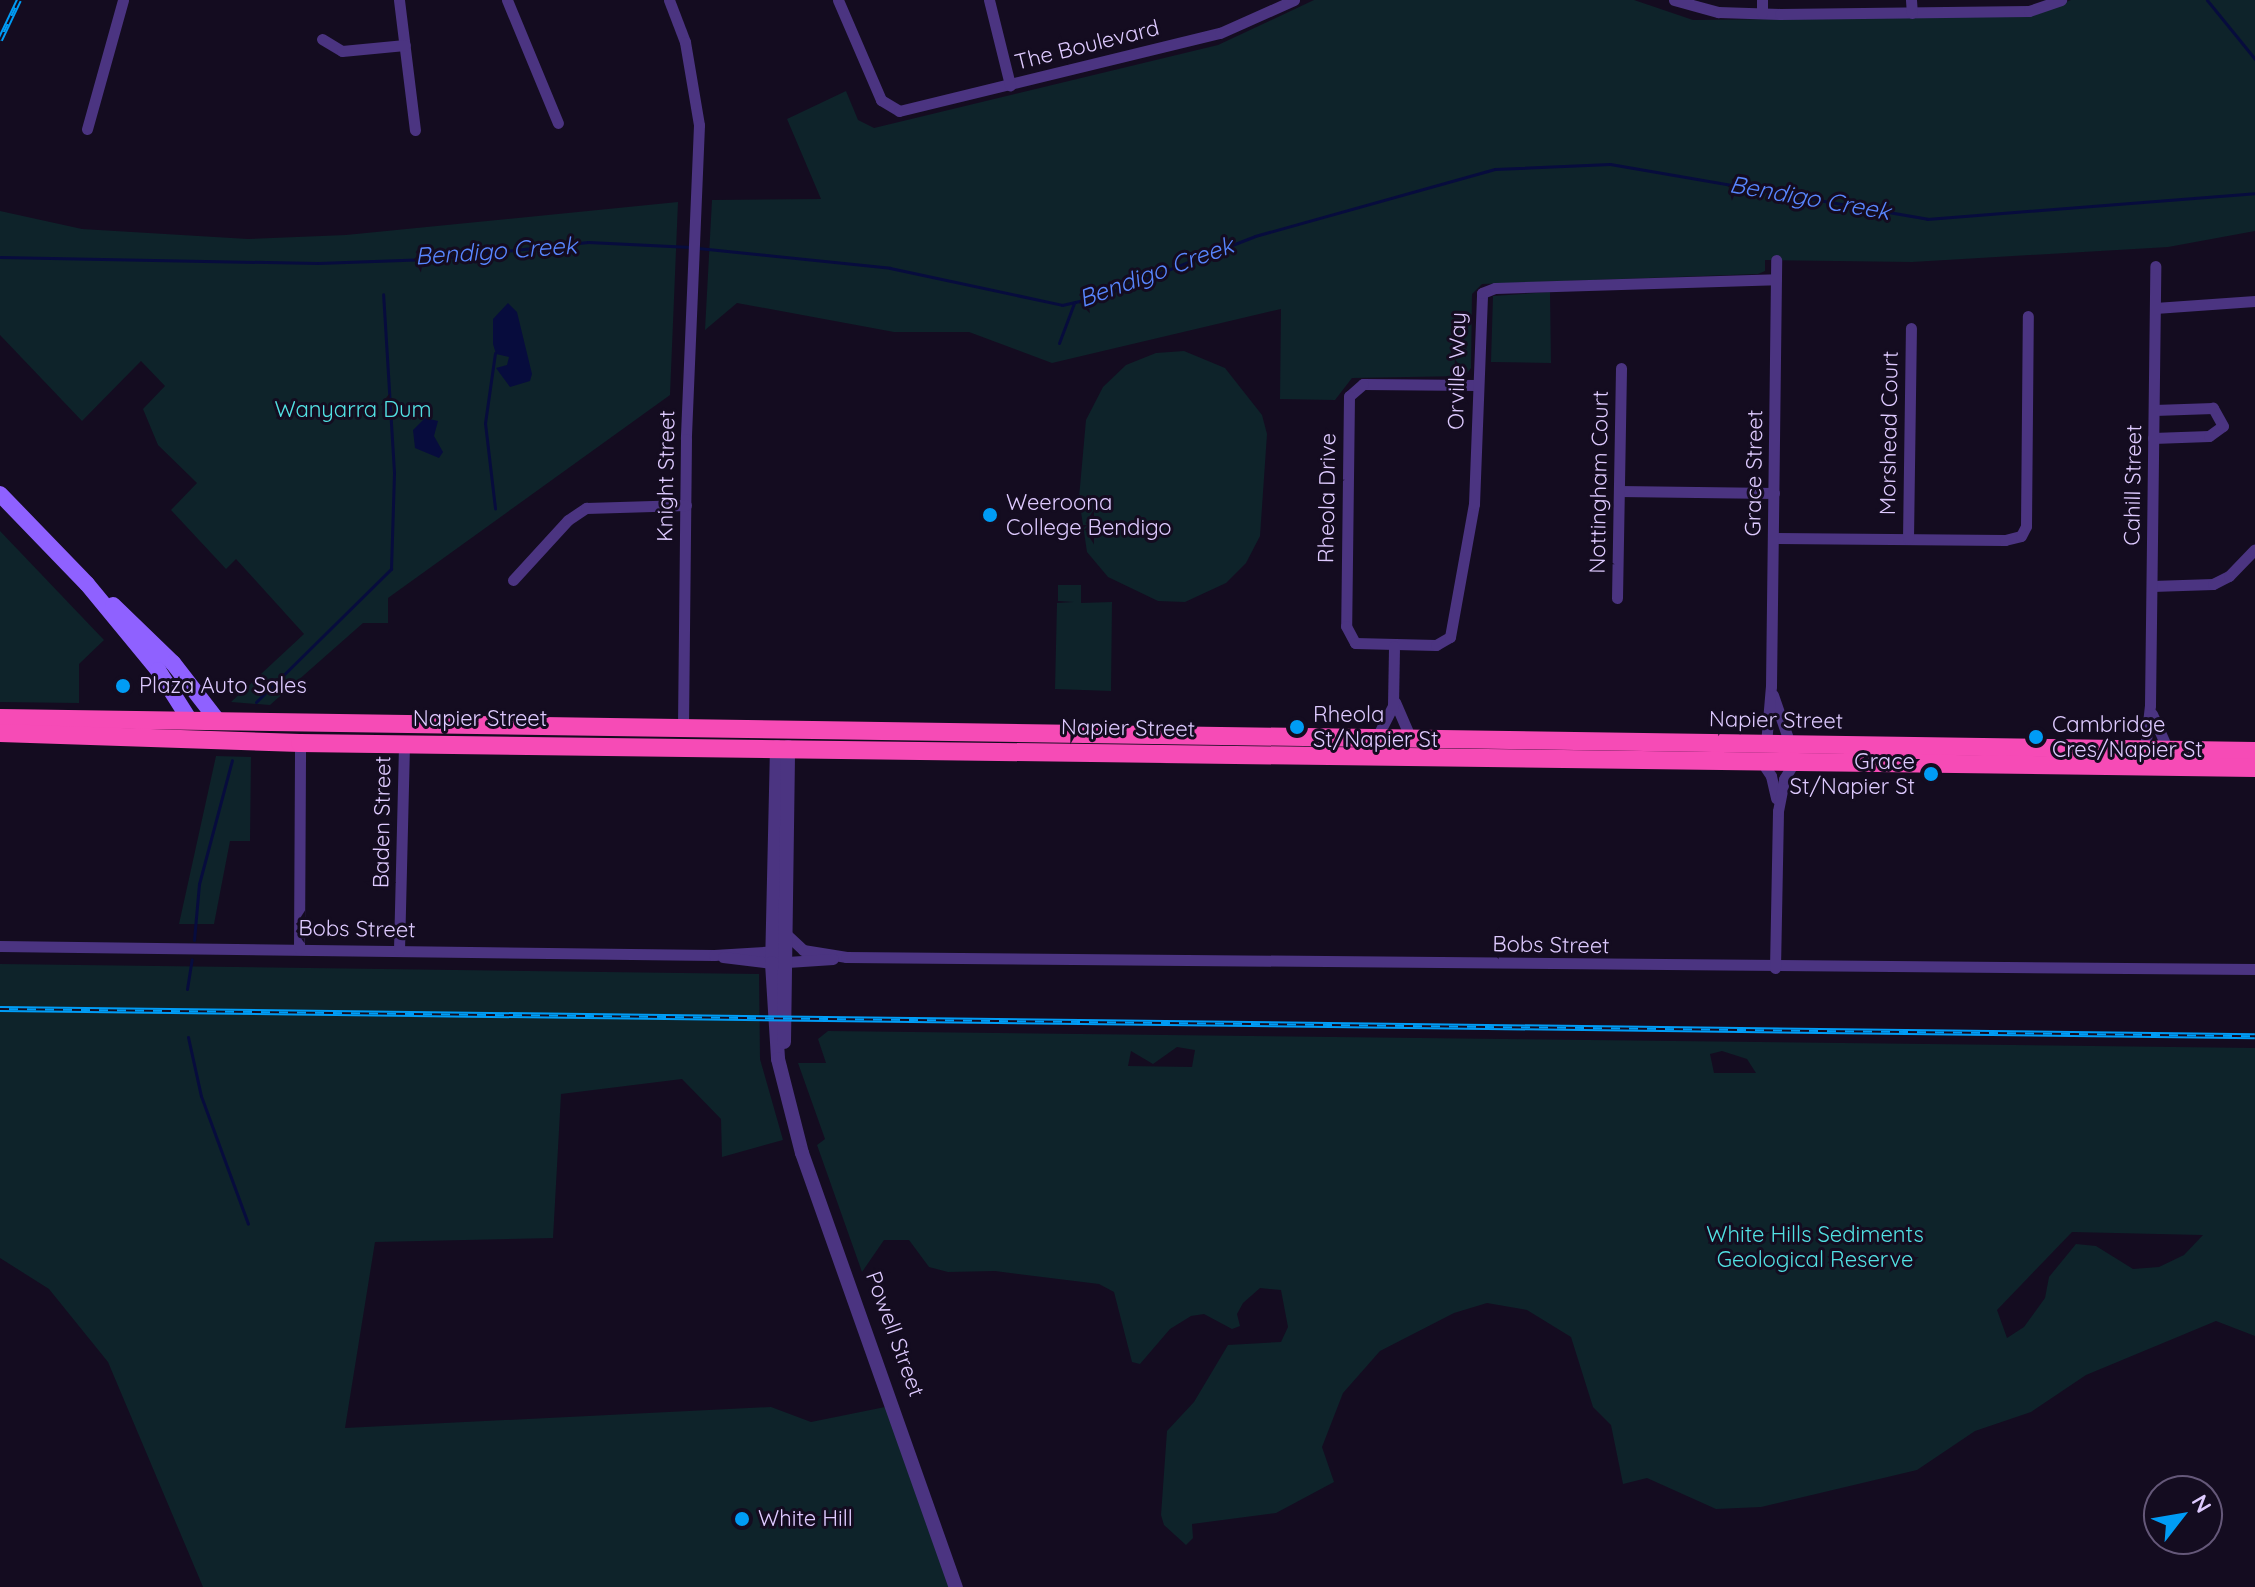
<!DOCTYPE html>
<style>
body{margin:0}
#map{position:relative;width:2255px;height:1587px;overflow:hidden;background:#140c20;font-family:Quicksand,sans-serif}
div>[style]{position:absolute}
.green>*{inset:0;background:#0e232a}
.water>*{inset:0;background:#070c3d}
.stream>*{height:3px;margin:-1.5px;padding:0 1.5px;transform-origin:1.5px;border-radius:1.5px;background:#070c3d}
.minor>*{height:11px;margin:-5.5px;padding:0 5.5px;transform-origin:5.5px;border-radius:5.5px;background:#4b3481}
.tertiary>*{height:14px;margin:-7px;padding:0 7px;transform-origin:7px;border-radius:7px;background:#4b3481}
.secondary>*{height:16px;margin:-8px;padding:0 8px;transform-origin:8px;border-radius:8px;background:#8f61ff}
.trunk>*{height:18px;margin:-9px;padding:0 9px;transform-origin:9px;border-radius:9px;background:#f64bb6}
.rail>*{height:6px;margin-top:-3px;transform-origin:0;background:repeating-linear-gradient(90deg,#140c20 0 9px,#009cf5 0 18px);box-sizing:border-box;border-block:2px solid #009cf5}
.dots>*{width:22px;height:22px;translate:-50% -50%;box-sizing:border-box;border:4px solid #140c20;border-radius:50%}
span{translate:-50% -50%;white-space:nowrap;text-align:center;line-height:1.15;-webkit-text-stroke:6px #140c20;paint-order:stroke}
.street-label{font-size:22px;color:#decaff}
.park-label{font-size:22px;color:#52e1e3}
.poi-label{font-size:22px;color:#decaff}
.left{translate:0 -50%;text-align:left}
.right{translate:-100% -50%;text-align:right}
.water-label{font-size:24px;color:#5886ff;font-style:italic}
.north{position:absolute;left:2143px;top:1475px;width:80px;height:80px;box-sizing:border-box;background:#140c20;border:2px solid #655879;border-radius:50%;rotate:59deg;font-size:22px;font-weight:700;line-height:32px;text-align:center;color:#decaff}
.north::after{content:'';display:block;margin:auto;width:28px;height:36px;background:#009cf5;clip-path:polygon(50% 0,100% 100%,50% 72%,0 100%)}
</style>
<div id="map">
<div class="green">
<i style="clip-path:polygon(1314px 0,1634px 0,1693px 20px,2031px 16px,2071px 0,2255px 0,2255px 231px,2168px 247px,1912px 262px,1765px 260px,1765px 271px,1758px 274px,1482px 284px,1472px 294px,1471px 368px,1465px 376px,1352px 378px,1335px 400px,1280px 399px,1281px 309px,1052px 363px,969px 332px,894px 332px,737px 303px,705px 330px,712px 200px,821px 199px,787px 119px,846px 91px,858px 120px,874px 128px,1218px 45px)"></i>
<i style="clip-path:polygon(678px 202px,670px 395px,388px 598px,388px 623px,363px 623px,270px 705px,231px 702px,304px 634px,236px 559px,226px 569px,171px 510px,197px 483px,158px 445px,143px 409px,165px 386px,141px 361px,82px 421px,0 335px,0 211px,82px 229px,248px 239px,346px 235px)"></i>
<i style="clip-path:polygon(1550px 292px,1551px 363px,1491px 362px,1493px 296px)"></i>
<i style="clip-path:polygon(1184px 351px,1225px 368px,1262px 415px,1267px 434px,1260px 536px,1246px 563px,1226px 583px,1185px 602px,1158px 601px,1108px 577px,1087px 552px,1079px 498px,1086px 420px,1103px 387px,1126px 365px,1156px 353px)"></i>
<i style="clip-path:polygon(0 531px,104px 640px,79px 664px,79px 703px,0 702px)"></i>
<i style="clip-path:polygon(1058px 585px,1081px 585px,1081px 603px,1112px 602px,1111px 691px,1055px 689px,1057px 603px,1074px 602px,1058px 601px)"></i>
<i style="clip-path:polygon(216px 756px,251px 757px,250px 841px,230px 841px,214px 924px,179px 924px)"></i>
<i style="clip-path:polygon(0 964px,759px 974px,760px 1059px,783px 1140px,722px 1157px,721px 1119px,682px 1079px,561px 1094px,553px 1238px,375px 1242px,345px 1428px,771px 1407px,811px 1422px,895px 1405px,956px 1587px,203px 1587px,108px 1362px,49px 1289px,0 1258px)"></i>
<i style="clip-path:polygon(evenodd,828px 1031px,2255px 1048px,2255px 1336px,2216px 1321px,2086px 1375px,2031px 1412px,1975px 1431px,1917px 1470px,1761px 1507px,1716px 1509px,1647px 1478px,1623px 1484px,1611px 1425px,1593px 1407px,1571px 1337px,1527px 1310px,1487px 1303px,1454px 1313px,1380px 1351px,1343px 1393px,1322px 1447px,1334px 1482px,1276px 1513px,1192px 1524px,1193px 1538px,1186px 1545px,1164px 1525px,1161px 1515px,1167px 1431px,1194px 1402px,1228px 1345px,1281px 1342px,1288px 1327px,1281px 1290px,1260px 1288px,1243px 1303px,1237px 1314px,1240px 1326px,1232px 1329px,1204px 1314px,1191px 1316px,1170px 1329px,1140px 1364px,1132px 1362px,1114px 1292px,1099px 1284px,995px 1271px,948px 1272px,929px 1267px,909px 1240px,884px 1240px,862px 1272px,817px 1145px,825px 1139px,798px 1063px,826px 1063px,818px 1039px,828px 1031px,1177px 1047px,1195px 1050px,1192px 1067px,1128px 1066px,1131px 1051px,1153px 1064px,1177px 1047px,828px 1031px,1722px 1051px,1747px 1059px,1756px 1073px,1714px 1073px,1710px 1054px,1722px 1051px,828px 1031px,2072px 1232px,2202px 1235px,2203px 1235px,2184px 1255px,2159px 1267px,2133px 1269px,2096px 1246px,2076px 1244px,2049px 1277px,2045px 1298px,2024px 1327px,2007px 1338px,1997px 1310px,2072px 1232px)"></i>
</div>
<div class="water">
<i style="clip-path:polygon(508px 303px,517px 312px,532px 374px,530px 381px,510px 387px,496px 368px,507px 365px,509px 357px,496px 354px,493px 344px,493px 319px)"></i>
<i style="clip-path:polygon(425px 418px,438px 421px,434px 436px,443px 452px,439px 458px,415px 448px,413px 430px)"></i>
</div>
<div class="stream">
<i style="left:2207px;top:0;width:76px;rotate:50.9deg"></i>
<i style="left:698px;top:248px;width:193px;rotate:5.9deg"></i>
<i style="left:890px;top:268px;width:176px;rotate:12.1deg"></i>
<i style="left:1062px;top:305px;width:37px;rotate:-13deg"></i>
<i style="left:1098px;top:297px;width:168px;rotate:-21.2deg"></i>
<i style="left:1255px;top:236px;width:249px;rotate:-15.6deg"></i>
<i style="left:1495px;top:169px;width:115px;rotate:-2.5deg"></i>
<i style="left:1610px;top:164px;width:322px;rotate:9.8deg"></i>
<i style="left:1927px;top:219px;width:329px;rotate:-4.5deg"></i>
<i style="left:0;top:257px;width:318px;rotate:1.1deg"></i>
<i style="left:318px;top:263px;width:112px;rotate:-2deg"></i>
<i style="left:430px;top:259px;width:159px;rotate:-6.1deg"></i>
<i style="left:588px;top:242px;width:103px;rotate:2.8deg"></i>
<i style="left:1059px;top:343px;width:43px;rotate:-69.4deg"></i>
<i style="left:495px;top:353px;width:71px;rotate:98.1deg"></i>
<i style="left:485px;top:423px;width:86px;rotate:83.3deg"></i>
<i style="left:256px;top:702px;width:190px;rotate:-44.6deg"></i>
<i style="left:391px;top:569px;width:97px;rotate:-88.2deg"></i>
<i style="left:394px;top:472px;width:178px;rotate:-93.5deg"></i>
<i style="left:194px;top:940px;width:56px;rotate:-84.9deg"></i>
<i style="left:199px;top:884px;width:128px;rotate:-75.1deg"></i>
<i style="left:187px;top:989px;width:30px;rotate:-81deg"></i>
<i style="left:188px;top:1037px;width:60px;rotate:77.6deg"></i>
<i style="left:201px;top:1096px;width:136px;rotate:69.8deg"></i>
</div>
<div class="minor">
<i style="left:399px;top:0;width:131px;rotate:83deg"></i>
<i style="left:507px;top:0;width:133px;rotate:67.5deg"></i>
<i style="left:669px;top:0;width:45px;rotate:69.1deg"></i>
<i style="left:685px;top:42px;width:84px;rotate:80.4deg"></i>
<i style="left:699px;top:125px;width:314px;rotate:92.4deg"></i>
<i style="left:686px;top:439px;width:289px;rotate:90.6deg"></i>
<i style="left:838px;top:0;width:109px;rotate:66.7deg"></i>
<i style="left:881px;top:100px;width:21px;rotate:31deg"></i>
<i style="left:899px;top:111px;width:330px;rotate:-13.7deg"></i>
<i style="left:1220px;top:33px;width:81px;rotate:-24deg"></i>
<i style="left:989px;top:0;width:88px;rotate:76.1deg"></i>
<i style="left:1674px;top:0;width:46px;rotate:15.3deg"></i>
<i style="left:1718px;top:12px;width:62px;rotate:1.8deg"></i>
<i style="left:1780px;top:14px;width:249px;rotate:-0.7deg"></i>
<i style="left:2029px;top:11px;width:34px;rotate:-19deg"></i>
<i style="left:1762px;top:0;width:13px;rotate:90deg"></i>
<i style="left:1911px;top:0;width:13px;rotate:86deg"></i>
<i style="left:322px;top:39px;width:23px;rotate:31deg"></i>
<i style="left:342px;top:51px;width:63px;rotate:-5.4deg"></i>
<i style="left:87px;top:129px;width:134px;rotate:-74.4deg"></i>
<i style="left:2155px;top:308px;width:100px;rotate:-4deg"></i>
<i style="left:1477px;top:385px;width:114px;rotate:-179.5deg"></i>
<i style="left:1363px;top:384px;width:18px;rotate:139deg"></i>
<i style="left:1349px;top:396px;width:230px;rotate:90.7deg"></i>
<i style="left:1346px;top:626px;width:19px;rotate:62deg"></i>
<i style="left:1355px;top:643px;width:81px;rotate:1.4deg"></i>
<i style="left:1436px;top:645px;width:16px;rotate:-30deg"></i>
<i style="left:1450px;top:637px;width:135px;rotate:-79.8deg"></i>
<i style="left:1474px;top:504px;width:211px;rotate:-87.8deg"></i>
<i style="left:1482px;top:293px;width:14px;rotate:-21deg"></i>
<i style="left:1495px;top:288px;width:281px;rotate:-1.8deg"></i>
<i style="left:2153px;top:438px;width:56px;rotate:-2deg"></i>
<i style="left:2209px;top:436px;width:17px;rotate:-36deg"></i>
<i style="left:2223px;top:426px;width:21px;rotate:-119deg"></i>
<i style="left:2213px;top:408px;width:59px;rotate:178.1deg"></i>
<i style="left:1619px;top:491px;width:155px;rotate:0.7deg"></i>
<i style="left:1773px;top:538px;width:232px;rotate:0.5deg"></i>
<i style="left:2005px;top:540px;width:16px;rotate:-14deg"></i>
<i style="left:2021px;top:536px;width:11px;rotate:-63deg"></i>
<i style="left:2026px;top:526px;width:210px;rotate:-89.5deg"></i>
<i style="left:1908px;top:539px;width:211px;rotate:-89.2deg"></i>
<i style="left:513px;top:580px;width:81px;rotate:-47.5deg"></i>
<i style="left:568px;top:520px;width:22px;rotate:-34deg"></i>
<i style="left:586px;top:508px;width:100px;rotate:-1.7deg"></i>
<i style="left:2152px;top:586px;width:61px;rotate:-1.9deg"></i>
<i style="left:2213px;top:584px;width:18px;rotate:-27deg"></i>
<i style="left:2229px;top:576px;width:37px;rotate:-46deg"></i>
<i style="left:1617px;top:598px;width:230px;rotate:-89deg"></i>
<i style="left:1773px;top:695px;width:52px;rotate:70.9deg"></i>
<i style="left:1395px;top:702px;width:40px;rotate:66.6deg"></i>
<i style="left:2152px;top:714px;width:39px;rotate:66deg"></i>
<i style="left:1376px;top:739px;width:38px;rotate:-63deg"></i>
<i style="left:1393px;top:705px;width:59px;rotate:-89deg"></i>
<i style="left:1766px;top:744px;width:58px;rotate:-85.1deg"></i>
<i style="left:1771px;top:686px;width:426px;rotate:-89.3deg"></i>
<i style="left:2145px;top:749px;width:44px;rotate:-83.5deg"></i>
<i style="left:2150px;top:705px;width:439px;rotate:-89.3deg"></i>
<i style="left:1761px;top:761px;width:18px;rotate:56deg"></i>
<i style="left:1771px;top:776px;width:23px;rotate:77deg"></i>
<i style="left:785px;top:933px;width:25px;rotate:43deg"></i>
<i style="left:803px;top:950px;width:44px;rotate:9.2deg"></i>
<i style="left:846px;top:957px;width:1409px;rotate:0.49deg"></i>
<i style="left:0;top:946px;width:714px;rotate:0.72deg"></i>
<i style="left:714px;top:955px;width:65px;rotate:-3.5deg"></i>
<i style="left:299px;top:948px;width:205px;rotate:-89.7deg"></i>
<i style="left:399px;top:950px;width:208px;rotate:-88.6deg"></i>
<i style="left:723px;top:957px;width:49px;rotate:7deg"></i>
<i style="left:772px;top:963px;width:61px;rotate:-3.8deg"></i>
<i style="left:1775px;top:968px;width:157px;rotate:-88.9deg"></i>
<i style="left:1778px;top:811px;width:33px;rotate:-79deg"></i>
<i style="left:1784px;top:779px;width:21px;rotate:-59deg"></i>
</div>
<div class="tertiary">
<i style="left:777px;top:747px;width:216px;rotate:91.3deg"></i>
<i style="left:772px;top:963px;width:96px;rotate:86.4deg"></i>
<i style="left:778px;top:1059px;width:97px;rotate:75.7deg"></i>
<i style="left:802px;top:1153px;width:461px;rotate:70.5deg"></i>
<i style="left:784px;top:1042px;width:295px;rotate:-89.2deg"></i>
</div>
<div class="secondary">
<i style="left:0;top:494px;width:125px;rotate:46deg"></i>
<i style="left:87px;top:584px;width:112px;rotate:50.5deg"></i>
<i style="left:158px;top:670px;width:58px;rotate:57.7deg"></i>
<i style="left:113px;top:605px;width:83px;rotate:44deg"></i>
<i style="left:173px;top:663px;width:72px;rotate:52.3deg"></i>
</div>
<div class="trunk">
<i style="left:0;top:718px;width:2255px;rotate:0.84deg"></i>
<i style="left:0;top:733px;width:300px;rotate:1.9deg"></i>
<i style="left:300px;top:743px;width:1955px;rotate:0.73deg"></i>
</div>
<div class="rail">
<i style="left:0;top:40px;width:44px;rotate:-64.6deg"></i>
<i style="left:0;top:1009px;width:2255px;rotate:0.69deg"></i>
</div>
<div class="dots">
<i style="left:990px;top:515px;background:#009cf5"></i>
<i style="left:123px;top:686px;background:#009cf5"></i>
<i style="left:1297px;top:727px;background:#009cf5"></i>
<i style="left:2036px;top:737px;background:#009cf5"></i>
<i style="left:1931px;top:774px;background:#009cf5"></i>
<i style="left:742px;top:1519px;background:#009cf5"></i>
</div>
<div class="street-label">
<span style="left:1087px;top:45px;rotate:-14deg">The Boulevard</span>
<span style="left:1457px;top:371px;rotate:-89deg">Orville Way</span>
<span style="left:1889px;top:433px;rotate:-89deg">Morshead Court</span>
<span style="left:1754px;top:473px;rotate:-89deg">Grace Street</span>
<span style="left:666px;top:476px;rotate:-89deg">Knight Street</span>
<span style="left:1599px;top:482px;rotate:-89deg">Nottingham Court</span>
<span style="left:2133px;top:485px;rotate:-89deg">Cahill Street</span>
<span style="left:1327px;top:498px;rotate:-89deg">Rheola Drive</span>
<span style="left:480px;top:719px">Napier Street</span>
<span style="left:1776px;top:720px;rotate:1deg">Napier Street</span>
<span style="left:1128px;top:728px;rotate:1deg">Napier Street</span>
<span style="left:382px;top:822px;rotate:-89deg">Baden Street</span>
<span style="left:357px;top:929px;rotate:1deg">Bobs Street</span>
<span style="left:1551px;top:945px;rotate:1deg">Bobs Street</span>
<span style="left:895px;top:1334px;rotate:70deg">Powell Street</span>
</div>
<div class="park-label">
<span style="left:353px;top:410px">Wanyarra Dum</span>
<span style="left:1815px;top:1247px">White Hills Sediments<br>Geological Reserve</span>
</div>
<div class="poi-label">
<span class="left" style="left:1006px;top:515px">Weeroona<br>College Bendigo</span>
<span class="left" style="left:139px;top:686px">Plaza Auto Sales</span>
<span class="left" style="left:1313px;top:727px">Rheola<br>St/Napier St</span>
<span class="left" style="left:2052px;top:737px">Cambridge<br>Cres/Napier St</span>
<span class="right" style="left:1915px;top:774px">Grace<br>St/Napier St</span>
<span class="left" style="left:758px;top:1519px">White Hill</span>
</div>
<div class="water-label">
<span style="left:1810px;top:198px;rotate:10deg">Bendigo Creek</span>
<span style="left:496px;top:251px;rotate:-4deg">Bendigo Creek</span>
<span style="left:1156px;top:272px;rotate:-20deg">Bendigo Creek</span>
</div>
<div class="north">N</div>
</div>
